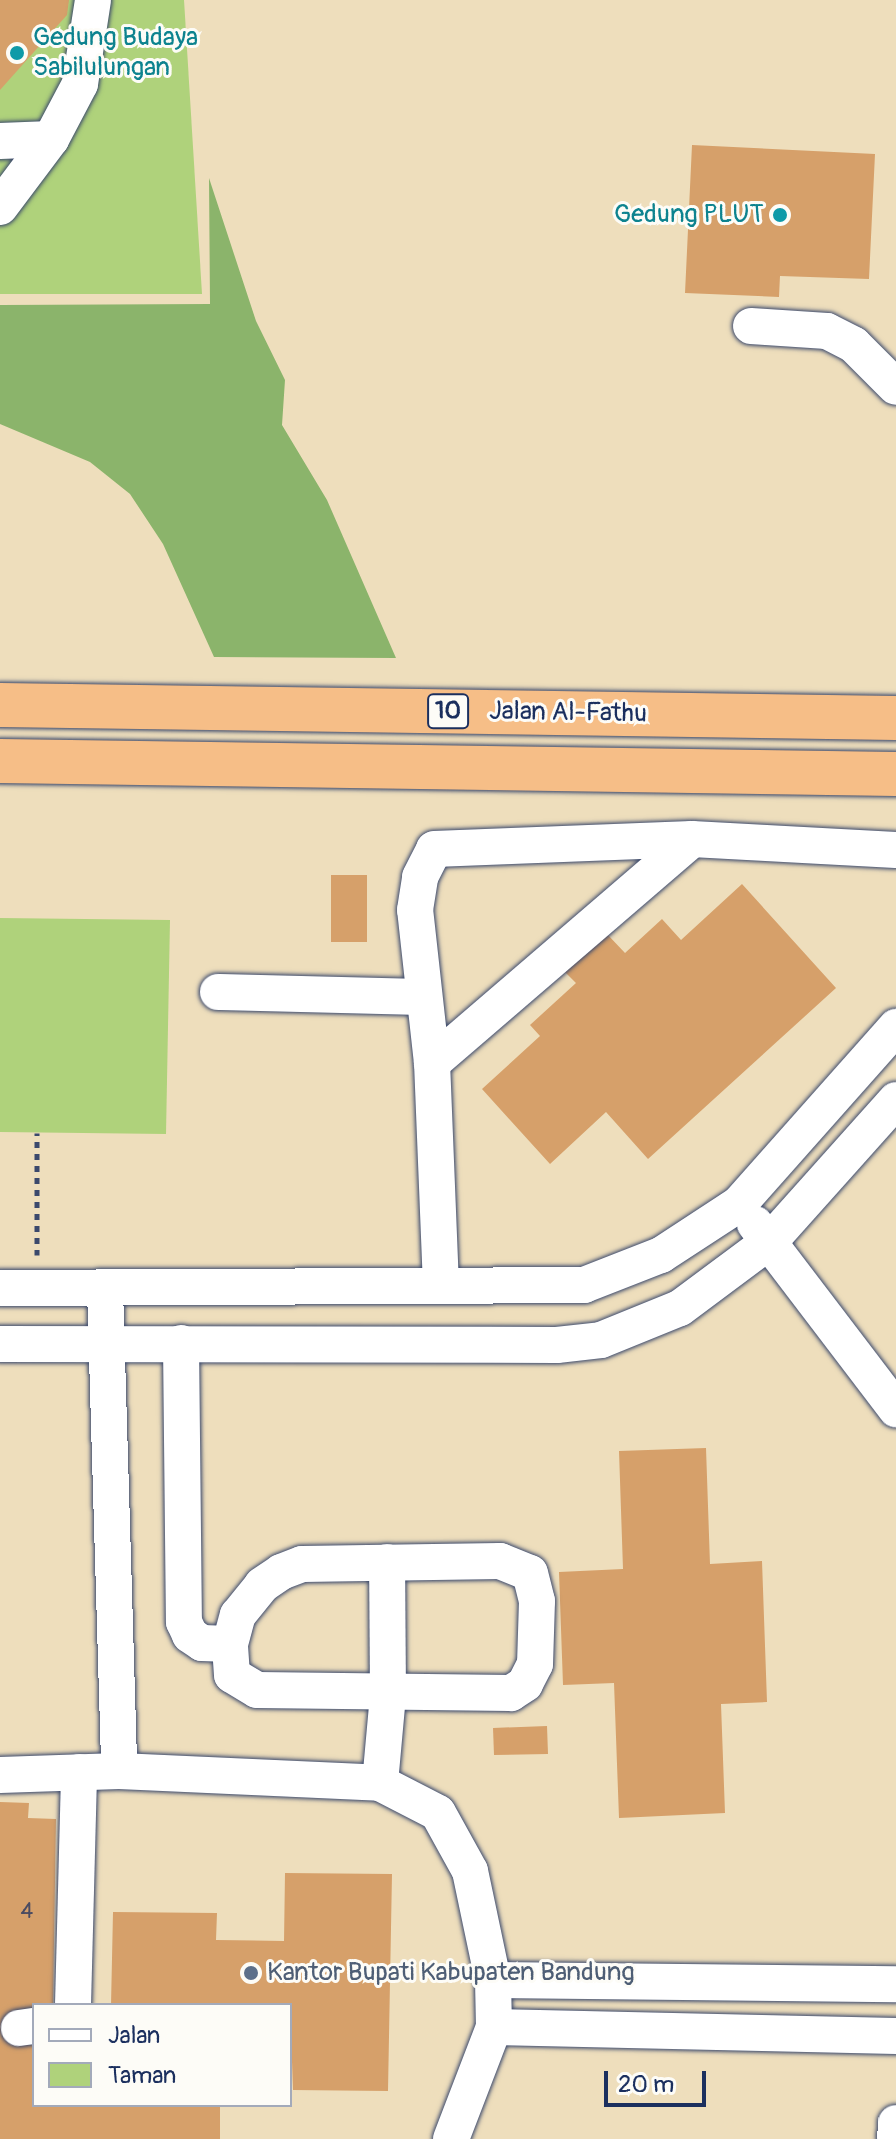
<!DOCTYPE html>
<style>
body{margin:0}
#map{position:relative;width:896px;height:2139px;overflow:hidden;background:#eedebc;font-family:Pangolin,sans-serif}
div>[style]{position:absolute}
.green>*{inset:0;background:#afd27b}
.forest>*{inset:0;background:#8bb46b}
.building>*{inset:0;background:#d6a06a}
.path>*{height:5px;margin-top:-2.5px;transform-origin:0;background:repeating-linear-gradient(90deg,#3b496c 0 6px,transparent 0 12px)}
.roads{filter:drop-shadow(0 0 2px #3b496c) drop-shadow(0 0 2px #3b496c)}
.minor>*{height:36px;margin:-18px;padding:0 18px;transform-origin:18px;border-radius:18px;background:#fff}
.highway>*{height:44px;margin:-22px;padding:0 22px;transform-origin:22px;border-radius:22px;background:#f6be87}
.dots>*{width:22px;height:22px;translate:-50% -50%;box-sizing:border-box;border:4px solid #fdfcf7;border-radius:50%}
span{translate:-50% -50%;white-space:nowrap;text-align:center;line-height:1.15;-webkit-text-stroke:6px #fdfcf7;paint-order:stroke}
.number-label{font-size:22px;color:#4a4b61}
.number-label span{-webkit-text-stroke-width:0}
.shield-label span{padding:2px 6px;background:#fdfcf7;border:2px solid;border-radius:6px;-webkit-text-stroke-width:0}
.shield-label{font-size:24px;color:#1b2f5e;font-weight:700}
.culture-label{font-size:26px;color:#0d838f}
.left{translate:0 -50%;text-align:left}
.right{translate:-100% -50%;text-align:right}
.street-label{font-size:26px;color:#1b2f5e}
.service-label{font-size:26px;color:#4e5e75}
.legend{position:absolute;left:32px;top:2003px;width:260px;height:104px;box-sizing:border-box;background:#fdfcf7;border:2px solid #a3aaba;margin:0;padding:10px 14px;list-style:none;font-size:24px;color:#1b2f5e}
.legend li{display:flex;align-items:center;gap:16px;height:40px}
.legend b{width:40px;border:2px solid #a3aaba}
.scale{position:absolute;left:604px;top:2071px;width:102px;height:36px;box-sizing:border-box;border:4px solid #1b2f5e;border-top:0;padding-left:10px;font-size:24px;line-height:28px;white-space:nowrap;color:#1b2f5e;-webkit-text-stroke:6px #fdfcf7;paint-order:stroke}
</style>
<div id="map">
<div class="green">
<i style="clip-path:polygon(0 0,184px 0,202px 294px,0 294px)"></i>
<i style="clip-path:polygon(0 918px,170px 920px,166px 1134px,0 1132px)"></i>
</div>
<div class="forest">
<i style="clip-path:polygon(209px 178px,256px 321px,285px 380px,282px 425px,327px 500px,396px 658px,214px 657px,163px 544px,130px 494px,90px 462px,0 424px,0 305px,210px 304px)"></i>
</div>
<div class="building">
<i style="clip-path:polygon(0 0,69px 0,67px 15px,0 90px)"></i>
<i style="clip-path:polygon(692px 145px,875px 154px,869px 279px,780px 276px,779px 297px,685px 293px)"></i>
<i style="clip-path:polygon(331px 875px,367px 875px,367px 942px,331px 942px)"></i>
<i style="clip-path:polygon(742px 884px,836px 988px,648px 1159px,606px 1112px,550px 1164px,482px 1089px,540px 1036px,530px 1025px,576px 983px,565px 972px,607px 934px,625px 953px,662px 919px,681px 940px)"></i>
<i style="clip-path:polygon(706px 1448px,710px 1564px,762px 1561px,767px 1702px,721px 1704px,725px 1813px,619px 1818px,614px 1683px,563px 1685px,559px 1572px,623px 1569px,619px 1451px)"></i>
<i style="clip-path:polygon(547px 1726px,548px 1754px,494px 1755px,493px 1728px)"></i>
<i style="clip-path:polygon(0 1802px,29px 1803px,28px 1818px,56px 1819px,53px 2005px,34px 2005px,18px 2045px,34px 2045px,34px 2105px,220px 2105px,220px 2139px,0 2139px)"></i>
<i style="clip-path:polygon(285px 1873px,392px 1874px,388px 2091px,293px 2090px,290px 2005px,111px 2005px,113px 1912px,217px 1913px,216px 1940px,284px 1941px)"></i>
</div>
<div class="path">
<i style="left:37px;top:1255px;width:122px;rotate:-90deg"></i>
</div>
<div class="roads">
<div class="minor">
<i style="left:0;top:141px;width:51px;rotate:-2.2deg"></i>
<i style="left:0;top:207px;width:85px;rotate:-53.1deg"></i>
<i style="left:51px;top:139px;width:62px;rotate:-62.2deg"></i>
<i style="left:80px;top:84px;width:85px;rotate:-81.2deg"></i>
<i style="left:751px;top:326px;width:76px;rotate:3.8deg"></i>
<i style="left:827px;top:331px;width:30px;rotate:27deg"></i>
<i style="left:854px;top:345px;width:59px;rotate:45deg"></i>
<i style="left:218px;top:992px;width:206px;rotate:1.4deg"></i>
<i style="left:432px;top:1063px;width:154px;rotate:-96.3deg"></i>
<i style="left:415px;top:910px;width:33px;rotate:-81deg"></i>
<i style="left:420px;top:877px;width:31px;rotate:-63deg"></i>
<i style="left:434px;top:849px;width:258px;rotate:-2.2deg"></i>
<i style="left:692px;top:839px;width:204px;rotate:3.1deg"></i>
<i style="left:755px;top:1224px;width:233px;rotate:52.7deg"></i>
<i style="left:441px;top:1286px;width:223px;rotate:-92.3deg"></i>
<i style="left:432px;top:1063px;width:343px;rotate:-40.7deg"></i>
<i style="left:0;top:1288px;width:584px;rotate:-0.29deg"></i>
<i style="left:584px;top:1285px;width:83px;rotate:-21.3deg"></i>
<i style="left:661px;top:1255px;width:93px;rotate:-33.2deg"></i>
<i style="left:739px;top:1204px;width:237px;rotate:-48.4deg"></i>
<i style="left:105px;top:1289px;width:482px;rotate:88.3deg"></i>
<i style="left:181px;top:1343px;width:279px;rotate:89.4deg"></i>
<i style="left:184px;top:1622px;width:14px;rotate:65deg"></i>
<i style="left:190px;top:1635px;width:14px;rotate:34deg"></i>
<i style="left:202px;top:1643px;width:28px;rotate:2deg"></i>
<i style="left:0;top:1344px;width:557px;rotate:0.1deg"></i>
<i style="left:557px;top:1345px;width:44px;rotate:-6.5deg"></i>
<i style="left:601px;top:1340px;width:85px;rotate:-22.1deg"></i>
<i style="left:680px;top:1308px;width:112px;rotate:-36.7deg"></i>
<i style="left:770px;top:1241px;width:189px;rotate:-48.2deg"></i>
<i style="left:500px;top:1561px;width:32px;rotate:22deg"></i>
<i style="left:530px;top:1573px;width:29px;rotate:76deg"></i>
<i style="left:537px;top:1601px;width:63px;rotate:91.8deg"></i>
<i style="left:535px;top:1664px;width:22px;rotate:117deg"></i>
<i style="left:525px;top:1684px;width:17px;rotate:147deg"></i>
<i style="left:511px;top:1693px;width:254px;rotate:-179.3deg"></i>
<i style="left:257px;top:1690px;width:29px;rotate:-149deg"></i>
<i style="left:232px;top:1675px;width:31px;rotate:-94deg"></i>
<i style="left:230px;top:1644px;width:30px;rotate:-75deg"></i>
<i style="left:238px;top:1615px;width:38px;rotate:-51deg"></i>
<i style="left:262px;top:1585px;width:23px;rotate:-34deg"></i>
<i style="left:281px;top:1572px;width:22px;rotate:-21deg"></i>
<i style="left:302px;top:1564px;width:198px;rotate:-0.9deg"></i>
<i style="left:0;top:1775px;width:119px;rotate:-1.9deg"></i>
<i style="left:119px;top:1771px;width:261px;rotate:2.6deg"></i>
<i style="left:380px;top:1783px;width:65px;rotate:27.3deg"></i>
<i style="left:438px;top:1813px;width:66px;rotate:61.1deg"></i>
<i style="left:470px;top:1871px;width:111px;rotate:78.1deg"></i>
<i style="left:493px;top:1980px;width:47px;rotate:88.8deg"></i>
<i style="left:494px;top:2027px;width:120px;rotate:111deg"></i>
<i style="left:380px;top:1783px;width:88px;rotate:-84.8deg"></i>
<i style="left:388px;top:1695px;width:133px;rotate:-90.4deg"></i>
<i style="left:493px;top:1980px;width:403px;rotate:0.6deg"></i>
<i style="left:73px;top:2005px;width:233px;rotate:-88.5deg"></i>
<i style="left:494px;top:2027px;width:402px;rotate:1.3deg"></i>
<i style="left:19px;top:2028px;width:15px;rotate:-8deg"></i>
<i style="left:895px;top:2139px;width:16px;rotate:-86deg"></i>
</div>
<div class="highway">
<i style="left:0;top:705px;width:896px;rotate:0.83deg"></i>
<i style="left:0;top:761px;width:896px;rotate:0.83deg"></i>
</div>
</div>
<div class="dots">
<i style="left:17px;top:53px;background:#0f9aa8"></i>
<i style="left:780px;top:215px;background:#0f9aa8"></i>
<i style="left:251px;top:1973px;background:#5c6f8a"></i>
</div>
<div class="number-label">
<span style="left:27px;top:1912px">4</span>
</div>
<div class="shield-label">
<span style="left:448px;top:711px">10</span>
</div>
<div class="culture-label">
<span class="left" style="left:33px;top:53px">Gedung Budaya<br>Sabilulungan</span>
<span class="right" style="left:764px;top:215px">Gedung PLUT</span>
</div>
<div class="street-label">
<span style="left:568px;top:713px;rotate:1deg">Jalan Al-Fathu</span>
</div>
<div class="service-label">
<span class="left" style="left:267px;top:1973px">Kantor Bupati Kabupaten Bandung</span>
</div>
<ul class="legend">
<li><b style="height:10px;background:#fff"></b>Jalan</li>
<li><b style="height:22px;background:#afd27b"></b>Taman</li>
</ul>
<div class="scale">20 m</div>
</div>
